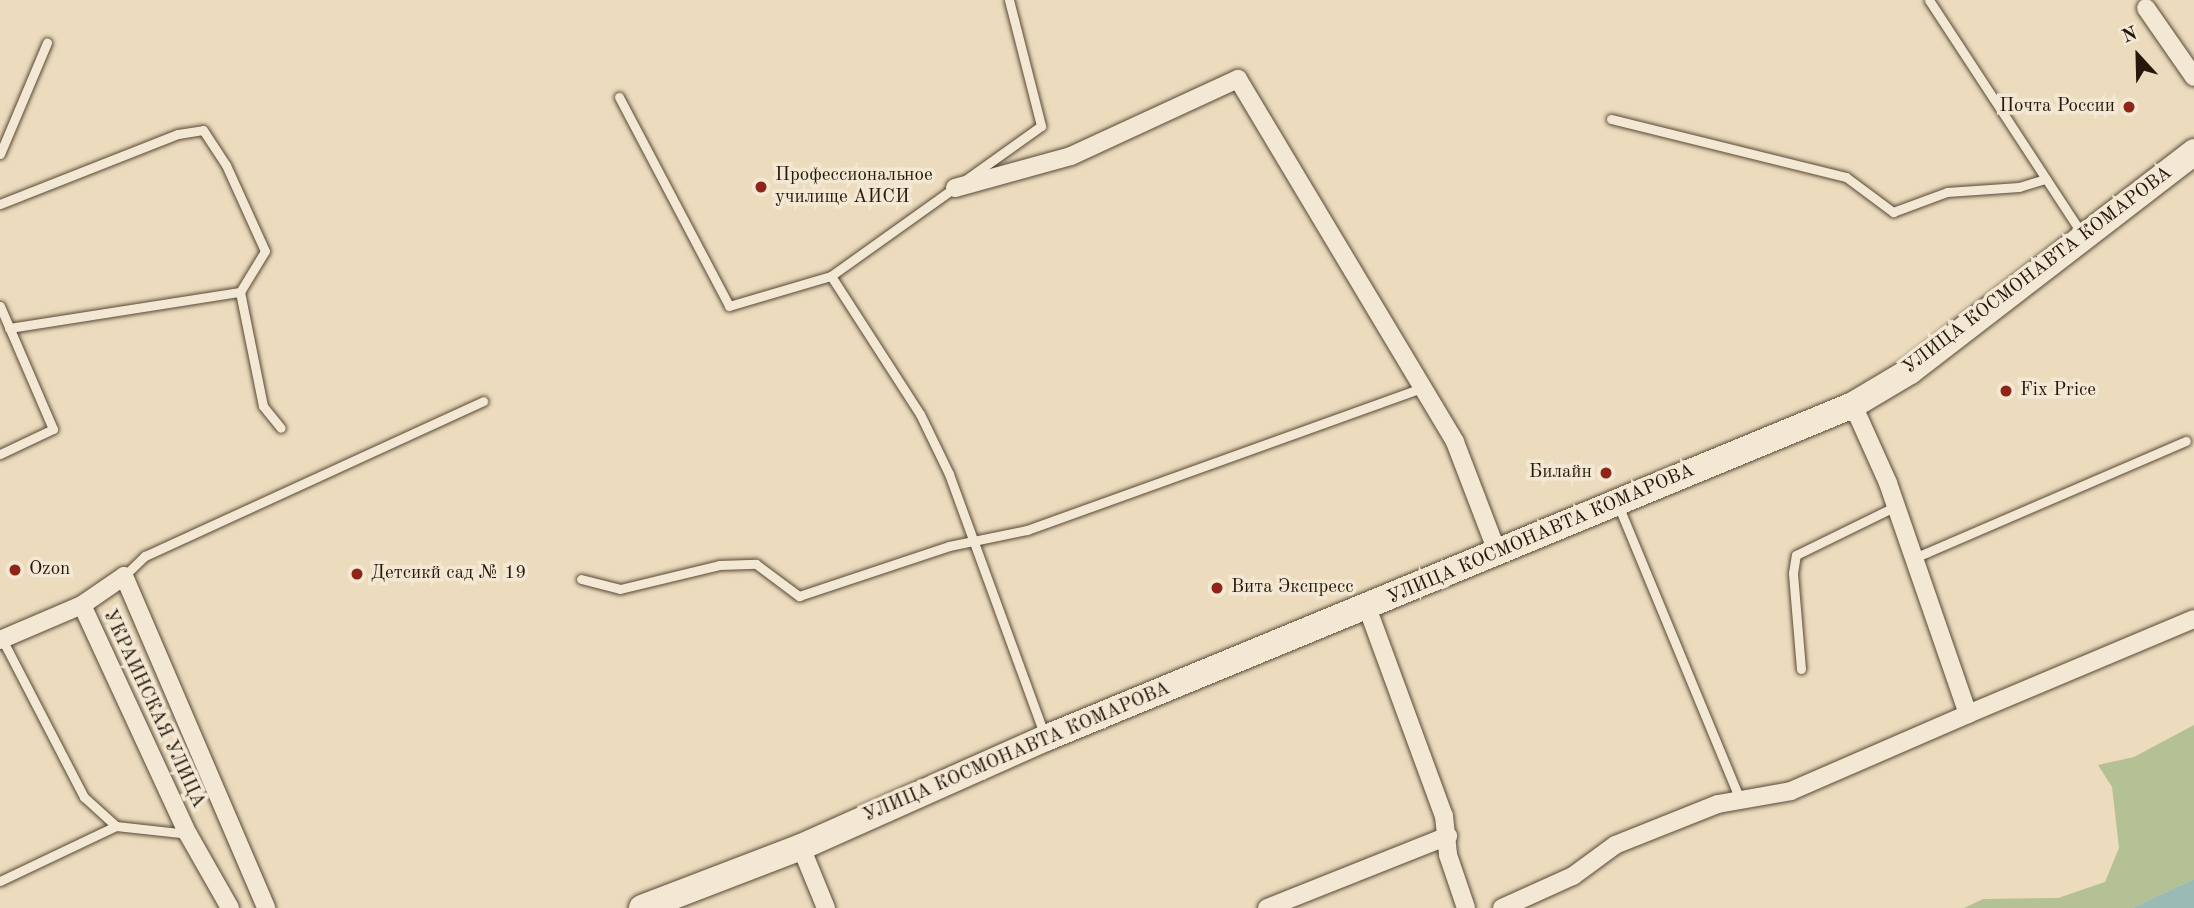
<!DOCTYPE html>
<meta charset="utf-8">
<style>
body{margin:0}
#map{position:relative;width:2194px;height:908px;overflow:hidden;background:#ecdbbd;font-family:"Old Standard TT",serif}
div>[style]{position:absolute}
.green>*{inset:0;background:#b4c194}
.water>*{inset:0;background:#99bbb3}
.roads{filter:drop-shadow(0 0 2px #574937) drop-shadow(0 0 2px #574937)}
.lane>*{height:9px;margin:-4.5px;padding:0 4.5px;transform-origin:4.5px;border-radius:4.5px;background:#f3e8d4}
.street>*{height:18px;margin:-9px;padding:0 9px;transform-origin:9px;border-radius:9px;background:#f3e8d4}
.secondary>*{height:26px;margin:-13px;padding:0 13px;transform-origin:13px;border-radius:13px;background:#f3e8d4}
.dots>*{width:19px;height:19px;translate:-50% -50%;box-sizing:border-box;border:4px solid #f3e8d4;border-radius:50%}
span{translate:-50% -50%;white-space:nowrap;text-align:center;line-height:1.15;-webkit-text-stroke:7px #f3e8d4;paint-order:stroke}
.poi-label{font-size:19px;color:#25180a}
.right{translate:-100% -50%;text-align:right}
.left{translate:0 -50%;text-align:left}
.street-label{font-size:19px;color:#25180a}
.north{position:absolute;left:2103px;top:21px;width:70px;height:70px;-webkit-text-stroke:5px #f3e8d4;paint-order:stroke;rotate:338deg;font-size:19px;font-weight:700;line-height:28px;text-align:center;color:#25180a}
.north::after{content:'';display:block;margin:auto;width:24px;height:32px;background:#25180a;clip-path:polygon(50% 0,100% 100%,50% 72%,0 100%)}
</style>
<div id="map">
<div class="green">
<i style="clip-path:polygon(2194px 725px,2194px 879px,2132px 908px,1964px 908px,1983px 899px,2058px 898px,2105px 882px,2119px 848px,2112px 787px,2098px 765px,2134px 757px)"></i>
</div>
<div class="water">
<i style="clip-path:polygon(2194px 879px,2194px 908px,2132px 908px)"></i>
</div>
<div class="roads">
<div class="lane">
<i style="left:1009px;top:0;width:130px;rotate:75.7deg"></i>
<i style="left:1041px;top:126px;width:258px;rotate:144.5deg"></i>
<i style="left:831px;top:276px;width:164px;rotate:57.2deg"></i>
<i style="left:920px;top:414px;width:67px;rotate:64.2deg"></i>
<i style="left:949px;top:474px;width:279px;rotate:69.9deg"></i>
<i style="left:1929px;top:0;width:281px;rotate:56.8deg"></i>
<i style="left:619px;top:97px;width:236px;rotate:62.2deg"></i>
<i style="left:729px;top:306px;width:106px;rotate:-16.4deg"></i>
<i style="left:1611px;top:119px;width:242px;rotate:13.9deg"></i>
<i style="left:1846px;top:177px;width:59px;rotate:36.7deg"></i>
<i style="left:1893px;top:212px;width:58px;rotate:-20.3deg"></i>
<i style="left:1947px;top:192px;width:72px;rotate:-4deg"></i>
<i style="left:2019px;top:187px;width:28px;rotate:-17deg"></i>
<i style="left:0;top:154px;width:121px;rotate:-67.1deg"></i>
<i style="left:0;top:204px;width:191px;rotate:-21.5deg"></i>
<i style="left:178px;top:134px;width:25px;rotate:-9deg"></i>
<i style="left:203px;top:130px;width:42px;rotate:56.7deg"></i>
<i style="left:226px;top:165px;width:94px;rotate:65.6deg"></i>
<i style="left:265px;top:251px;width:48px;rotate:121.4deg"></i>
<i style="left:0;top:306px;width:134px;rotate:66.7deg"></i>
<i style="left:53px;top:429px;width:59px;rotate:154.7deg"></i>
<i style="left:9px;top:328px;width:234px;rotate:-8.9deg"></i>
<i style="left:240px;top:292px;width:116px;rotate:78.6deg"></i>
<i style="left:263px;top:406px;width:28px;rotate:51deg"></i>
<i style="left:1618px;top:505px;width:318px;rotate:67.5deg"></i>
<i style="left:1914px;top:558px;width:296px;rotate:-23.3deg"></i>
<i style="left:124px;top:576px;width:29px;rotate:-44deg"></i>
<i style="left:145px;top:556px;width:372px;rotate:-24.6deg"></i>
<i style="left:581px;top:579px;width:40px;rotate:14.4deg"></i>
<i style="left:620px;top:589px;width:102px;rotate:-13.6deg"></i>
<i style="left:719px;top:565px;width:37px;rotate:-2deg"></i>
<i style="left:756px;top:564px;width:54px;rotate:36.7deg"></i>
<i style="left:799px;top:596px;width:158px;rotate:-18.4deg"></i>
<i style="left:949px;top:546px;width:80px;rotate:-11.6deg"></i>
<i style="left:1027px;top:530px;width:420px;rotate:-19.8deg"></i>
<i style="left:2px;top:639px;width:178px;rotate:62.6deg"></i>
<i style="left:84px;top:797px;width:43px;rotate:42.2deg"></i>
<i style="left:1801px;top:669px;width:96px;rotate:-94.8deg"></i>
<i style="left:1793px;top:573px;width:18px;rotate:-81deg"></i>
<i style="left:1796px;top:555px;width:111px;rotate:-26.1deg"></i>
<i style="left:0;top:881px;width:128px;rotate:-25.4deg"></i>
<i style="left:116px;top:826px;width:72px;rotate:6.3deg"></i>
</div>
<div class="street">
<i style="left:2146px;top:8px;width:84px;rotate:55.2deg"></i>
<i style="left:955px;top:188px;width:120px;rotate:-15.4deg"></i>
<i style="left:1071px;top:156px;width:184px;rotate:-24.8deg"></i>
<i style="left:1238px;top:79px;width:423px;rotate:59.1deg"></i>
<i style="left:1455px;top:442px;width:120px;rotate:69deg"></i>
<i style="left:1853px;top:405px;width:85px;rotate:65.8deg"></i>
<i style="left:1888px;top:483px;width:244px;rotate:70.9deg"></i>
<i style="left:1968px;top:714px;width:245px;rotate:-22.8deg"></i>
<i style="left:82px;top:605px;width:51px;rotate:-34.6deg"></i>
<i style="left:124px;top:576px;width:361px;rotate:66.8deg"></i>
<i style="left:1367px;top:607px;width:223px;rotate:69.8deg"></i>
<i style="left:1444px;top:816px;width:39px;rotate:84deg"></i>
<i style="left:1448px;top:855px;width:56px;rotate:71.2deg"></i>
<i style="left:0;top:640px;width:89px;rotate:-23.1deg"></i>
<i style="left:82px;top:605px;width:252px;rotate:65.2deg"></i>
<i style="left:188px;top:834px;width:85px;rotate:60.4deg"></i>
<i style="left:801px;top:847px;width:66px;rotate:67.7deg"></i>
<i style="left:1267px;top:908px;width:195px;rotate:-21.7deg"></i>
<i style="left:1502px;top:908px;width:78px;rotate:-24.3deg"></i>
<i style="left:1573px;top:876px;width:52px;rotate:-36.4deg"></i>
<i style="left:1615px;top:845px;width:111px;rotate:-21.7deg"></i>
<i style="left:1718px;top:804px;width:74px;rotate:-10.1deg"></i>
<i style="left:1791px;top:791px;width:193px;rotate:-23.5deg"></i>
</div>
<div class="secondary">
<i style="left:642px;top:908px;width:170px;rotate:-21deg"></i>
<i style="left:801px;top:847px;width:268px;rotate:-24deg"></i>
<i style="left:1046px;top:738px;width:873px;rotate:-22.42deg"></i>
<i style="left:1853px;top:405px;width:66px;rotate:-30.8deg"></i>
<i style="left:1910px;top:371px;width:359px;rotate:-37.6deg"></i>
</div>
</div>
<div class="dots">
<i style="left:2129px;top:107px;background:#8f2418"></i>
<i style="left:761px;top:187px;background:#8f2418"></i>
<i style="left:2006px;top:391px;background:#8f2418"></i>
<i style="left:1606px;top:473px;background:#8f2418"></i>
<i style="left:15px;top:570px;background:#8f2418"></i>
<i style="left:357px;top:574px;background:#8f2418"></i>
<i style="left:1217px;top:588px;background:#8f2418"></i>
</div>
<div class="poi-label">
<span class="right" style="left:2115px;top:107px">Почта России</span>
<span class="left" style="left:775px;top:187px">Профессиональное<br>училище АИСИ</span>
<span class="left" style="left:2020px;top:391px">Fix Price</span>
<span class="right" style="left:1592px;top:473px">Билайн</span>
<span class="left" style="left:29px;top:570px">Ozon</span>
<span class="left" style="left:371px;top:574px">Детсикй сад № 19</span>
<span class="left" style="left:1231px;top:588px">Вита Экспресс</span>
</div>
<div class="street-label">
<span style="left:2038px;top:271px;rotate:-37deg">УЛИЦА КОСМОНАВТА КОМАРОВА</span>
<span style="left:1541px;top:535px;rotate:-23deg">УЛИЦА КОСМОНАВТА КОМАРОВА</span>
<span style="left:153px;top:709px;rotate:65deg">УКРАИНСКАЯ УЛИЦА</span>
<span style="left:1017px;top:753px;rotate:-23deg">УЛИЦА КОСМОНАВТА КОМАРОВА</span>
</div>
<div class="north">N</div>
</div>
